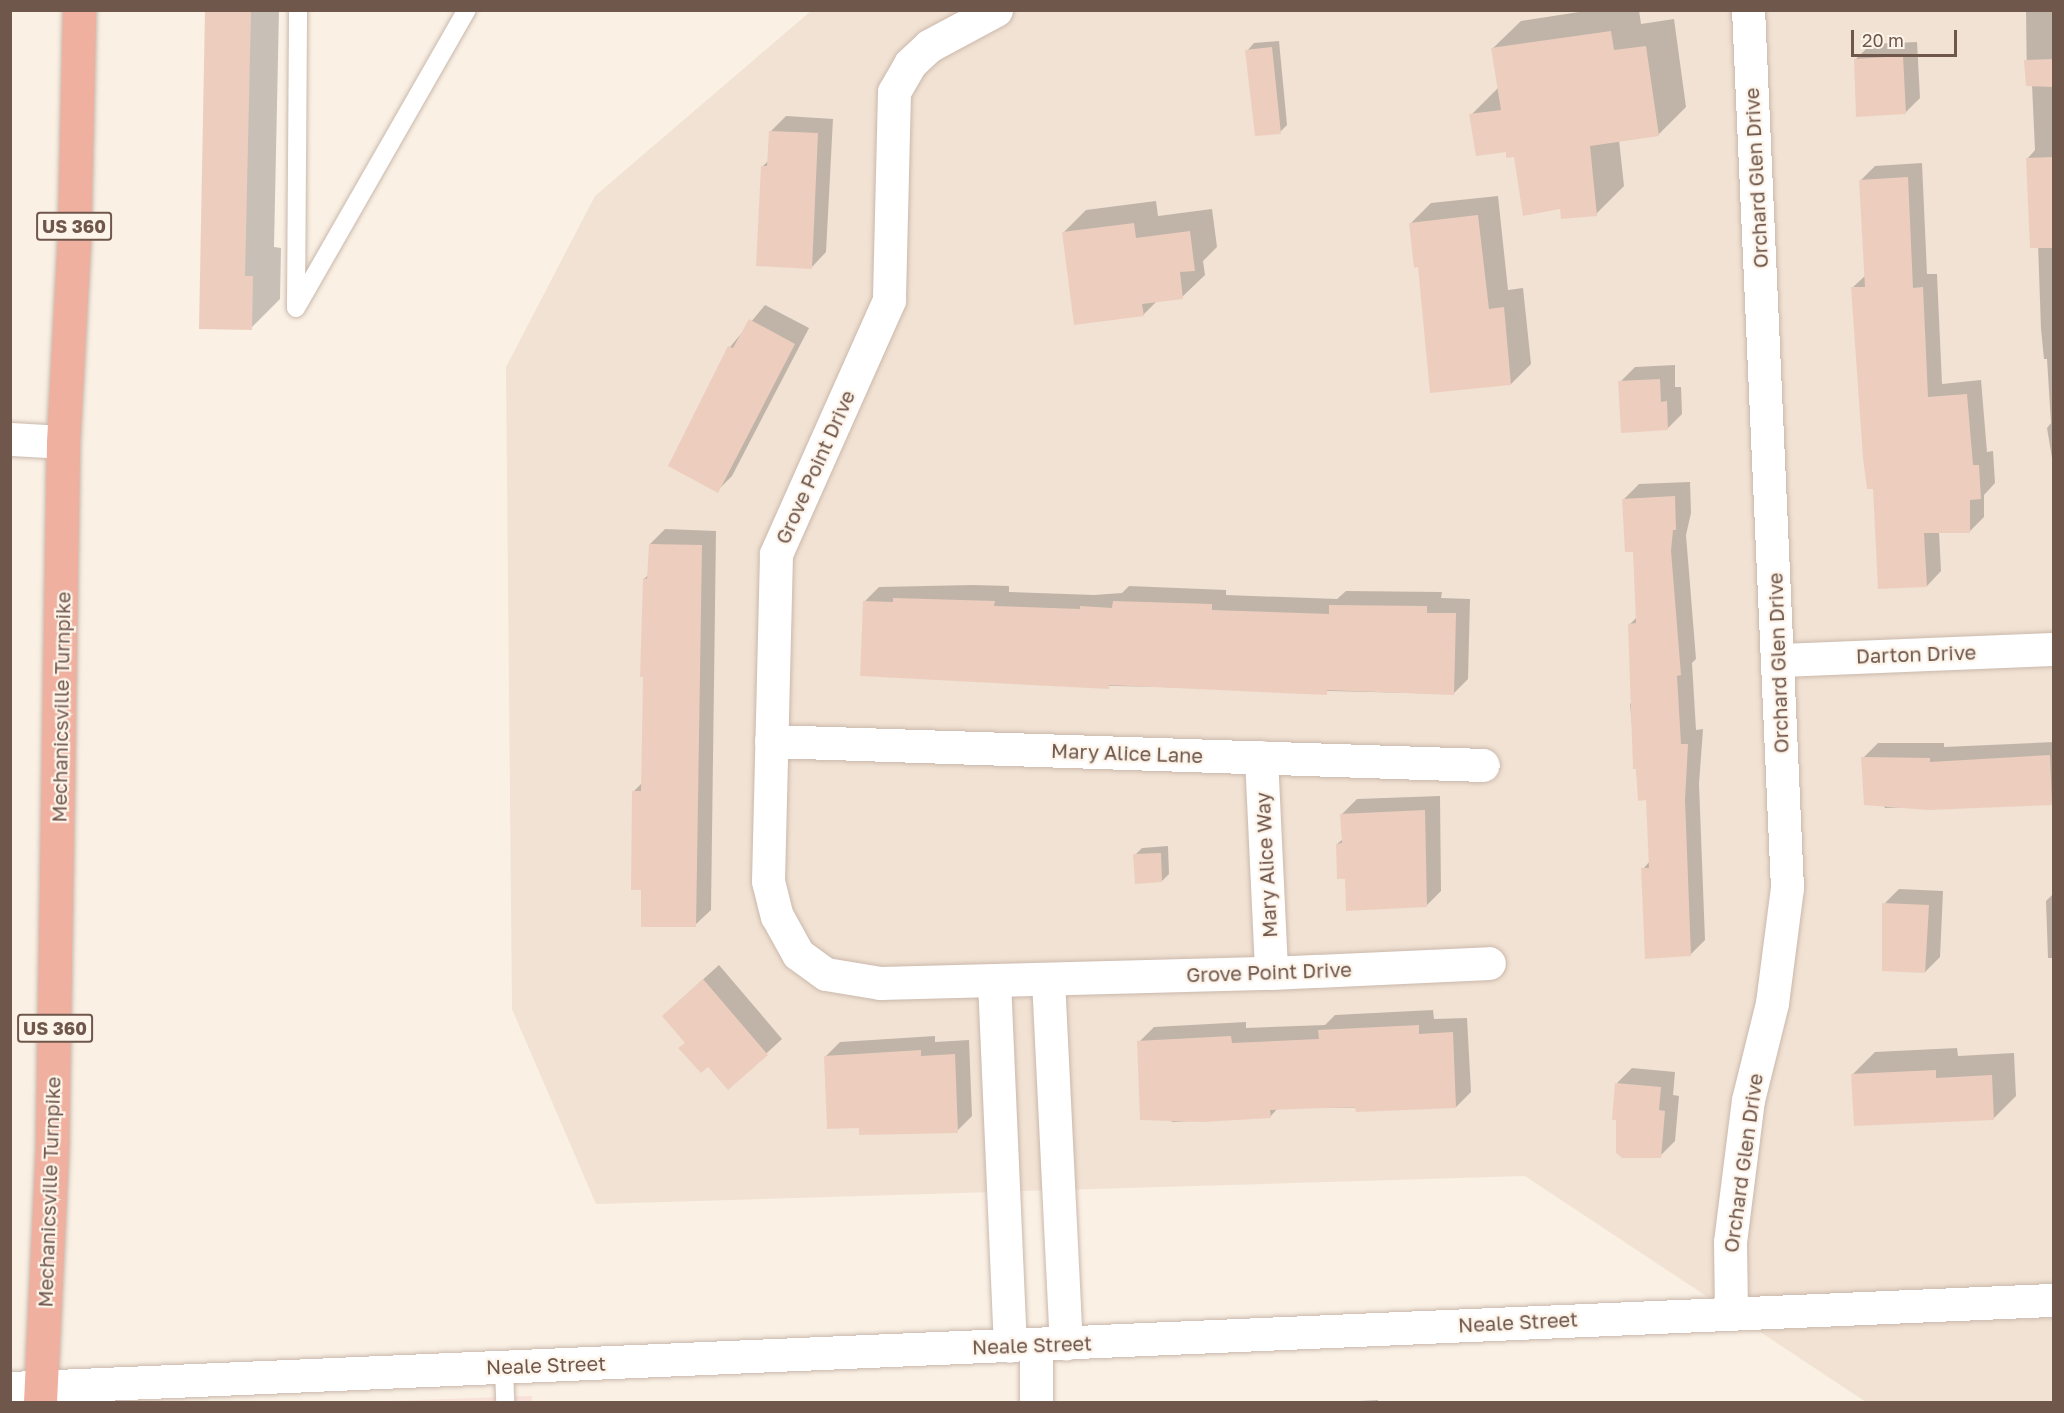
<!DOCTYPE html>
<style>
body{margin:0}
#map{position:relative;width:2064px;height:1413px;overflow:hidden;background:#faf0e4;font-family:"Golos Text",sans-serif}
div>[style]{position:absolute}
.residential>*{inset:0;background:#f1e2d3}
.commercial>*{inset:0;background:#f9e1d9}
.shadow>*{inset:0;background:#0003}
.building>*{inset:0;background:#edcebe}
.roads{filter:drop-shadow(0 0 2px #cab8ac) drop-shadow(0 0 2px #cab8ac)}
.lane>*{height:18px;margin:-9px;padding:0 9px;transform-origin:9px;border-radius:9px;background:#fff}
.street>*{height:33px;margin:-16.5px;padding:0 16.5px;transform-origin:16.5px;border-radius:16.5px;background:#fff}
.highway>*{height:33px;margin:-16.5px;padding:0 16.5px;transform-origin:16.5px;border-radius:16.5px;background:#efb0a0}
span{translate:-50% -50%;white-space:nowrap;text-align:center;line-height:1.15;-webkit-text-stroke:4.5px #fdf4ea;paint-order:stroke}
.shield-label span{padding:2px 4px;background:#fdf4ea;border:2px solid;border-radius:4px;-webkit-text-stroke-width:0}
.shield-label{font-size:18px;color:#70574c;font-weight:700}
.street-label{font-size:20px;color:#70574c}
.frame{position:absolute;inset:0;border:12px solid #70574c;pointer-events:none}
.scale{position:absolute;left:1851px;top:30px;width:106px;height:27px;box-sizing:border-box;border:3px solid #70574c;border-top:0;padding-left:8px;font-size:18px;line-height:21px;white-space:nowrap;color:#70574c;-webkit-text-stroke:4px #fdf4ea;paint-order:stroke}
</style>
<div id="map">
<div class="residential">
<i style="clip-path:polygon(811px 11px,2053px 11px,2053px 1402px,1866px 1402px,1525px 1176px,596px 1204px,512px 1009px,506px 367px,595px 196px)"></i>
</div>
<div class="commercial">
<i style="clip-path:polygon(532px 1396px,532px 1402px,362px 1402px)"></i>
</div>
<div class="shadow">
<i style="clip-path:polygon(207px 10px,279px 10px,274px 247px,281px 248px,280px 299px,251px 328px)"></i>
<i style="clip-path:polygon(1592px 10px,1639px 10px,1641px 24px,1674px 19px,1686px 107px,1659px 134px,1619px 140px,1624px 186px,1596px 214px,1561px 208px,1515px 155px,1471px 115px,1499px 87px,1493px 48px,1521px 21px)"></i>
<i style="clip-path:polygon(2026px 10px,2054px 10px,2054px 470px,2047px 428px,2051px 423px,2047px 359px,2044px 359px,2041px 329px,2038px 243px,2027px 159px,2035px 150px,2032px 85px,2027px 85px)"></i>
<i style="clip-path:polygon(1279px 41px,1287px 125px,1280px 132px,1247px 51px,1254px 43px)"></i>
<i style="clip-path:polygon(1917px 42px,1920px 98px,1905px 113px,1856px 59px,1871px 44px)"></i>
<i style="clip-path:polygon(786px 116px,833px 119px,826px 252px,811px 268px,763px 166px,769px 160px,771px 131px)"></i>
<i style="clip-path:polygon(1922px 163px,1927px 274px,1937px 274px,1942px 384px,1981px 380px,1987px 452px,1993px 451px,1995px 483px,1984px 495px,1984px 517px,1970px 531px,1939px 532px,1941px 571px,1927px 586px,1874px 487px,1852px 288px,1866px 275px,1861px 180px,1875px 166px)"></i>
<i style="clip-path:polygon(1498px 196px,1508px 290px,1523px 288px,1531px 364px,1511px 384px,1419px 266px,1411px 223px,1431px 203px)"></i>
<i style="clip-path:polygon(1156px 201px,1158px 216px,1212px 209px,1217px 247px,1203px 261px,1205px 275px,1182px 297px,1157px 301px,1143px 315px,1063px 233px,1086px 210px)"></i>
<i style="clip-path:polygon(765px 305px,809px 328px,732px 476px,717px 491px,730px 347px)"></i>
<i style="clip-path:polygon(1675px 365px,1675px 387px,1681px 387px,1682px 414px,1667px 429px,1620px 382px,1635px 367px)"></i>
<i style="clip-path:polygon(1690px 482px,1691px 513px,1686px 535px,1696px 659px,1692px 663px,1696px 730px,1703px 729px,1699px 784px,1705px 940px,1690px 955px,1643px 869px,1650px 861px,1647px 799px,1639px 799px,1630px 704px,1635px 699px,1630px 624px,1637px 617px,1634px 550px,1624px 499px,1639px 484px)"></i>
<i style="clip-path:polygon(665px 529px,716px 531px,711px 910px,695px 925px,642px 889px,633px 792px,643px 782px,644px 579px,649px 574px,650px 544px)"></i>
<i style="clip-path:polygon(973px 585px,1009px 586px,1009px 592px,1094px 595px,1122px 593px,1129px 586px,1226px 590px,1226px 595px,1337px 599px,1346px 591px,1442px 592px,1441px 598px,1470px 599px,1468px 679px,1453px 694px,1077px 685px,864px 602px,879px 587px)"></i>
<i style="clip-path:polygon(2054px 742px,2054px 802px,1885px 808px,1863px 758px,1878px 743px,1944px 743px,1944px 747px)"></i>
<i style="clip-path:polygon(1440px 796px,1441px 891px,1426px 906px,1346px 877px,1337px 844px,1343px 839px,1342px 814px,1357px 799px)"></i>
<i style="clip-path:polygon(1168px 846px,1169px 874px,1162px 881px,1135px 855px,1142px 848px)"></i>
<i style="clip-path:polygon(1899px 889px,1943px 891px,1940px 957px,1925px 972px,1884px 904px)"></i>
<i style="clip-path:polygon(2054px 893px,2054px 958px,2048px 958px,2046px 901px)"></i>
<i style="clip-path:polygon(719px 965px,782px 1039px,729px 1088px,687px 1042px,679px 1001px)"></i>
<i style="clip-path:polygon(1433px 1010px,1434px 1019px,1467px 1018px,1471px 1092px,1456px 1107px,1278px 1108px,1270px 1117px,1172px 1122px,1139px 1042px,1154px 1027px,1246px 1022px,1246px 1028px,1325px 1025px,1335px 1015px)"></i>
<i style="clip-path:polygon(935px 1036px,935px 1042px,969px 1040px,972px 1116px,957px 1131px,860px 1126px,825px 1057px,840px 1042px)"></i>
<i style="clip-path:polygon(1957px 1048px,1958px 1056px,2014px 1053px,2016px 1096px,1993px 1119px,1853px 1074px,1875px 1052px)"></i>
<i style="clip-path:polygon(1632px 1068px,1675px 1072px,1673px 1095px,1679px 1096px,1675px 1141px,1660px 1156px,1617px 1083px)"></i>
<i style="clip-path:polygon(1378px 1400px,1378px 1402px,1339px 1402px)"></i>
</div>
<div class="building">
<i style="clip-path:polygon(205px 10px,251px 10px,245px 276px,253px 276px,252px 330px,199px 329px)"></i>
<i style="clip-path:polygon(1611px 31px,1614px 50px,1646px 46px,1659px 136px,1590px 146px,1597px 216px,1561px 219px,1560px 209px,1523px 216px,1514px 157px,1506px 158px,1506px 152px,1476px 156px,1469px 114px,1501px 110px,1491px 48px)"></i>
<i style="clip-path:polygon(1272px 47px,1281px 134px,1255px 136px,1245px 50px)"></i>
<i style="clip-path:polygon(1903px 56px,1906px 114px,1856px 117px,1854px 59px)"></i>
<i style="clip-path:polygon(2054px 59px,2054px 87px,2026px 86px,2024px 60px)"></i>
<i style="clip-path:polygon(769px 131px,818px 133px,812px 269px,756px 266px,761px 166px,767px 166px)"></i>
<i style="clip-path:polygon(2054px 157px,2054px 248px,2030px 248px,2026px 158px)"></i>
<i style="clip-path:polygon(1908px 177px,1913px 288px,1923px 287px,1928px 397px,1967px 394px,1973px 465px,1979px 465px,1981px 499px,1970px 500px,1970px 533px,1924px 533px,1927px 587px,1878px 589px,1873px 489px,1867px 489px,1863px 458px,1851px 287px,1865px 287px,1859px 180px)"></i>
<i style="clip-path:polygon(1478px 215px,1489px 309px,1504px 307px,1511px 385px,1430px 393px,1418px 267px,1414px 268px,1409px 223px)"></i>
<i style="clip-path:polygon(1134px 223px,1136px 238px,1190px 231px,1195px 271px,1180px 272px,1183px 299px,1142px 304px,1144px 316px,1074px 325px,1062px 232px)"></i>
<i style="clip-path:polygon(749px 319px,795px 344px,718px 493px,668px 466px,728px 346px,733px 348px)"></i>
<i style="clip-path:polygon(1660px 379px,1661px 402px,1667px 401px,1668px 430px,1621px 433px,1618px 381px)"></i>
<i style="clip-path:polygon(1675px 496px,1676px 530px,1673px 530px,1671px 551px,1681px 675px,1677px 676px,1681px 744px,1688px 744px,1685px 800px,1691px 956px,1645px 959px,1641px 868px,1649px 868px,1646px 800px,1638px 801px,1636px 769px,1633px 769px,1628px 624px,1636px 623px,1633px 552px,1625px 552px,1622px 499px)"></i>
<i style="clip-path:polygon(649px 544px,702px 545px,696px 927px,641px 927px,641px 890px,631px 890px,632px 791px,641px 791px,643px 677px,640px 677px,643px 578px,647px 579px)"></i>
<i style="clip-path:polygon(893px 598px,995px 601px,994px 606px,1080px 609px,1080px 606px,1112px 608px,1113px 601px,1212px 604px,1212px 610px,1329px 614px,1329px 605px,1427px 606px,1427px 613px,1456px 613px,1454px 695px,1327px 690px,1327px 695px,1109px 685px,1109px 689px,860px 676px,863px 601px,893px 602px)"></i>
<i style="clip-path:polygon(2050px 755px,2052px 805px,1928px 810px,1864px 805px,1861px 757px,1930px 758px,1930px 762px)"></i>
<i style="clip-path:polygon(1425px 810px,1427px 907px,1346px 911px,1345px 879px,1337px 879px,1336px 844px,1342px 843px,1340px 814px)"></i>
<i style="clip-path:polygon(1161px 853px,1162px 882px,1135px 884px,1133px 854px)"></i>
<i style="clip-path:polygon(1882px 903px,1929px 905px,1925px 973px,1882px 971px)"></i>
<i style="clip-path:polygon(703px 979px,768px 1055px,728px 1090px,708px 1067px,701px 1073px,678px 1048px,685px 1043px,662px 1016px)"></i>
<i style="clip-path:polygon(1419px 1025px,1419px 1034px,1453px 1032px,1456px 1108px,1356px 1112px,1355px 1107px,1270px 1110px,1271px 1118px,1202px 1122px,1140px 1120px,1137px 1041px,1231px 1036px,1232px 1043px,1319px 1039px,1318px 1030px)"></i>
<i style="clip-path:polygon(921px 1050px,921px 1056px,955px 1054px,958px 1133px,859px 1135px,859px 1128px,827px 1129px,824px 1056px)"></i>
<i style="clip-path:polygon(1936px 1070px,1936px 1078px,1992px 1075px,1994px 1120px,1854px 1126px,1851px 1074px)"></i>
<i style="clip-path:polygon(1615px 1083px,1661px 1087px,1659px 1110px,1665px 1111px,1661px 1158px,1622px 1158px,1616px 1153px,1616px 1120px,1612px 1120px)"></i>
</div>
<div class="roads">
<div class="lane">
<i style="left:296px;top:306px;width:296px;rotate:-89.6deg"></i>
<i style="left:296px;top:308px;width:344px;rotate:-60.2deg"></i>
<i style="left:504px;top:1367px;width:35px;rotate:88deg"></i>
</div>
<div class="street">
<i style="left:996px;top:10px;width:76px;rotate:151.8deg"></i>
<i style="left:929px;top:46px;width:26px;rotate:137deg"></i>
<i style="left:910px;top:64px;width:32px;rotate:120deg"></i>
<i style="left:894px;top:92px;width:208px;rotate:91.4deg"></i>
<i style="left:889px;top:300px;width:278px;rotate:114deg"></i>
<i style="left:776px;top:554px;width:327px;rotate:91.4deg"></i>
<i style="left:768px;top:881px;width:36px;rotate:76deg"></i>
<i style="left:777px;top:916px;width:43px;rotate:61.1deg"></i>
<i style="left:798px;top:954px;width:34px;rotate:36deg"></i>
<i style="left:826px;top:974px;width:55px;rotate:9.5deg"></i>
<i style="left:880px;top:983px;width:391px;rotate:-1.5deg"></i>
<i style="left:1271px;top:973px;width:218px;rotate:-2.6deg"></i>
<i style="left:10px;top:439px;width:53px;rotate:3.2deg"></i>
<i style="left:1779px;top:660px;width:275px;rotate:-2.3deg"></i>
<i style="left:771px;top:741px;width:712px;rotate:1.93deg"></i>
<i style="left:1261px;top:757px;width:216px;rotate:87.3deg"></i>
<i style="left:1048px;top:979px;width:365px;rotate:87.2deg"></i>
<i style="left:994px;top:981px;width:365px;rotate:87.5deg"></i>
<i style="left:1731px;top:1312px;width:70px;rotate:-90.8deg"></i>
<i style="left:1730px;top:1242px;width:143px;rotate:-82.8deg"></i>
<i style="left:1748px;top:1100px;width:100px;rotate:-76.1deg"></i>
<i style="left:1772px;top:1003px;width:116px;rotate:-82.6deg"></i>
<i style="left:1787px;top:888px;width:879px;rotate:-92.54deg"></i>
<i style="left:1036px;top:1345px;width:57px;rotate:90deg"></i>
<i style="left:10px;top:1388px;width:2046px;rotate:-2.47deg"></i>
</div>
<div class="highway">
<i style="left:40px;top:1402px;width:259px;rotate:-87.3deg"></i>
<i style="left:52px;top:1143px;width:701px;rotate:-89.1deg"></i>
<i style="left:63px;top:442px;width:206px;rotate:-86.9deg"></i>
<i style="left:74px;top:236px;width:226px;rotate:-88.7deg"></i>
</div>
</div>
<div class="shield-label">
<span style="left:74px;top:226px">US 360</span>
<span style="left:55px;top:1028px">US 360</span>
</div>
<div class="street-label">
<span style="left:1756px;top:178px;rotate:-93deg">Orchard Glen Drive</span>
<span style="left:815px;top:467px;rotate:-66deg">Grove Point Drive</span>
<span style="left:1916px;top:654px;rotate:-2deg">Darton Drive</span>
<span style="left:1778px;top:663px;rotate:-92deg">Orchard Glen Drive</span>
<span style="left:61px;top:707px;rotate:-89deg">Mechanicsville Turnpike</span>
<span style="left:1127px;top:753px;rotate:2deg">Mary Alice Lane</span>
<span style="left:1266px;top:865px;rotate:-93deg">Mary Alice Way</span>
<span style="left:1269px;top:972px;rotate:-2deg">Grove Point Drive</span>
<span style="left:1743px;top:1163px;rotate:-82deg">Orchard Glen Drive</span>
<span style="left:49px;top:1192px;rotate:-88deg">Mechanicsville Turnpike</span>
<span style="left:1518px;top:1322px;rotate:-3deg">Neale Street</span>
<span style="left:1032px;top:1345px;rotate:-2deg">Neale Street</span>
<span style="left:546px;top:1365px;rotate:-2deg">Neale Street</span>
</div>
<div class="frame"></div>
<div class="scale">20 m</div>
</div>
